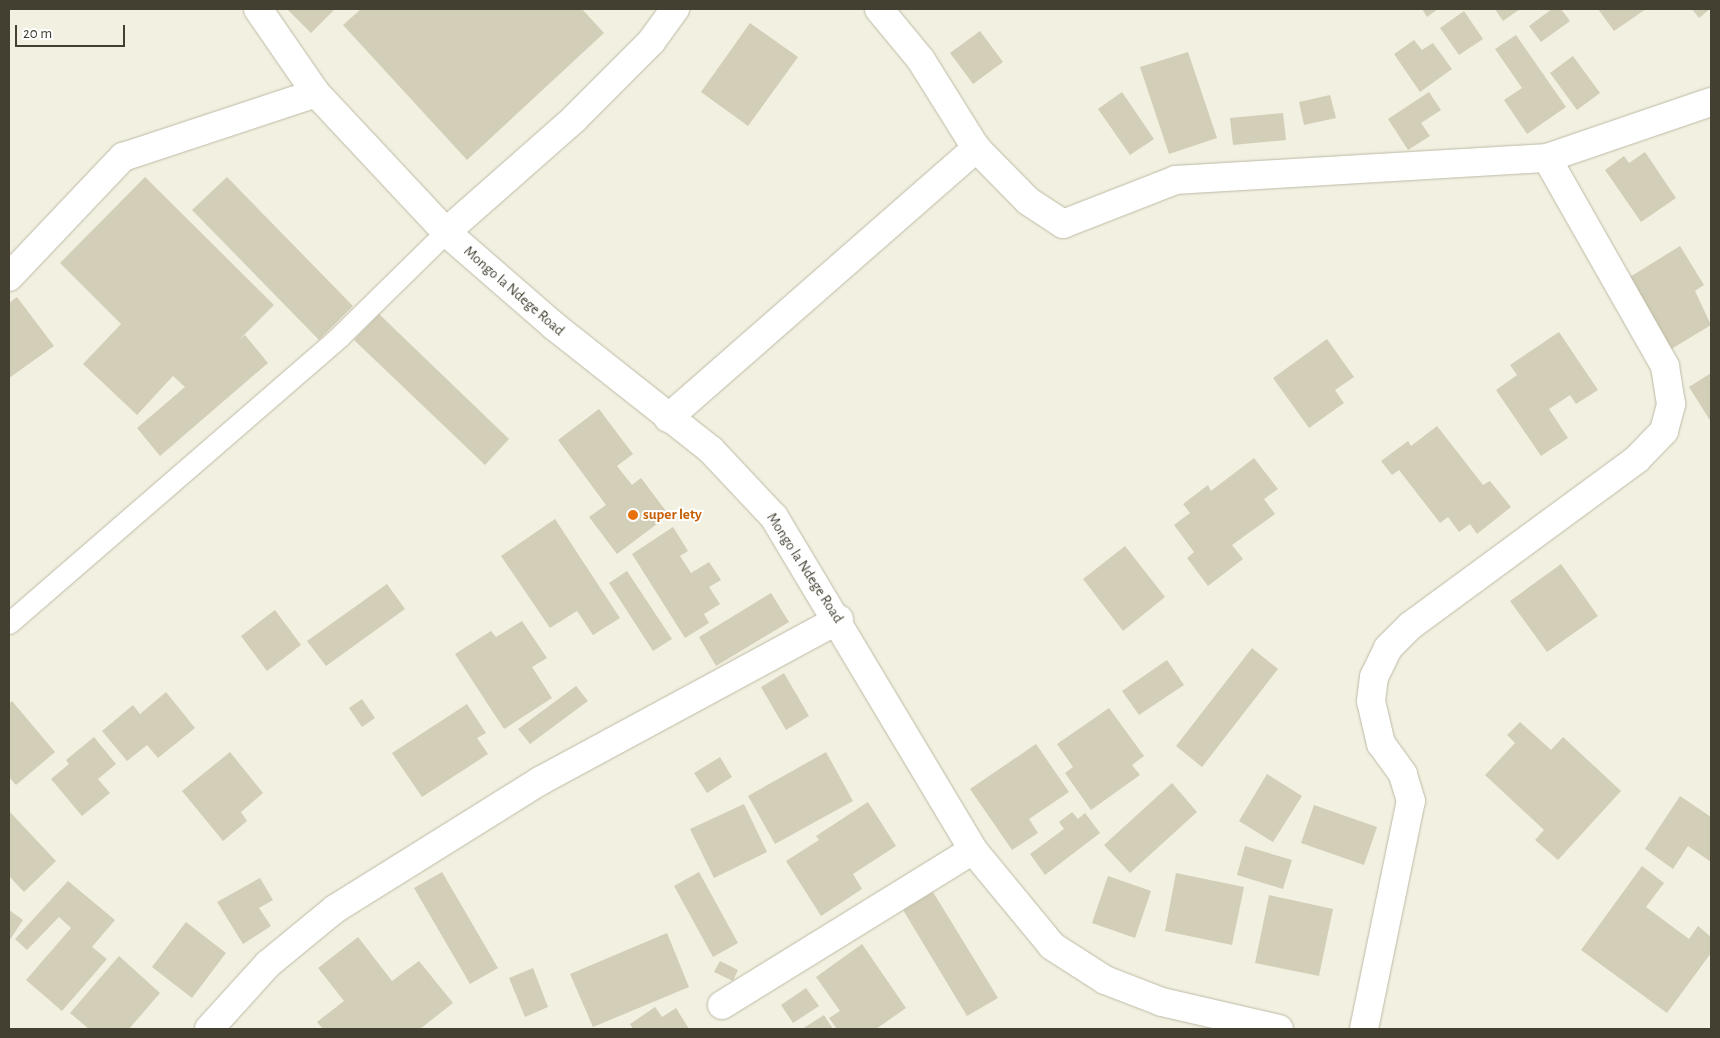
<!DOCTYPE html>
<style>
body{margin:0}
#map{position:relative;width:1720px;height:1038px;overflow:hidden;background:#f2f0e1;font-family:"Alegreya Sans",sans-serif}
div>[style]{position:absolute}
.building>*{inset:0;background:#d3ceb7}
.roads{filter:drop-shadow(0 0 1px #bdbaa4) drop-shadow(0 0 1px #bdbaa4)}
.service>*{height:21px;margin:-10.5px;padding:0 10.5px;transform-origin:10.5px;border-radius:10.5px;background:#fff}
.minor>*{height:28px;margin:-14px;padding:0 14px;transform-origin:14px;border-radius:14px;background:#fff}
.tertiary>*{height:28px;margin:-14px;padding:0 14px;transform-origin:14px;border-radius:14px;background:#fff}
.dots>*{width:14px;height:14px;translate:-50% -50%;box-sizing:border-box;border:2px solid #fff;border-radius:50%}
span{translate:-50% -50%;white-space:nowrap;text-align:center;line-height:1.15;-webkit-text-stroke:4px #fff;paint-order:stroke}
.street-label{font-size:15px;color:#434032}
.food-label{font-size:15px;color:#c56008;font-weight:700}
.left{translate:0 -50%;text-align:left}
.frame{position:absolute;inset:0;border:10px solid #434032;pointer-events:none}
.scale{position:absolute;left:15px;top:25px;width:110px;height:22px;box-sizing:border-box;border:2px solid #434032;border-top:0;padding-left:6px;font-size:15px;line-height:18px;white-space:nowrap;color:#434032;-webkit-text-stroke:4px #fff;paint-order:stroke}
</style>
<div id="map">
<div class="building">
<i style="clip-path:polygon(287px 9px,335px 9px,311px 33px)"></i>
<i style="clip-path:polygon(361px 9px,582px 9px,604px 33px,467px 160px,343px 25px)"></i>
<i style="clip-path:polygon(1422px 9px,1438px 9px,1427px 17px)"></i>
<i style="clip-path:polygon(1495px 9px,1520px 9px,1503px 21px)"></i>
<i style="clip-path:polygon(1552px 9px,1561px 9px,1570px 21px,1541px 42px,1529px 26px)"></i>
<i style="clip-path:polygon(1598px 9px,1646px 9px,1614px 31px)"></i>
<i style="clip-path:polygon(1692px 9px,1710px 9px,1699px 18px)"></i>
<i style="clip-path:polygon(1464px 11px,1483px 39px,1459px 55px,1440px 28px)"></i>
<i style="clip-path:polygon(750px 23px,798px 57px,748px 126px,701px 92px)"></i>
<i style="clip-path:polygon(980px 31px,1003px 62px,973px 84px,950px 53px)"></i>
<i style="clip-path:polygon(1516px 35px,1566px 107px,1527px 134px,1504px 100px,1522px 88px,1495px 49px)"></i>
<i style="clip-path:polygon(1414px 40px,1422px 50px,1433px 43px,1452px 69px,1420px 92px,1394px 54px)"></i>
<i style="clip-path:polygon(1188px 52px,1217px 138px,1169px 154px,1140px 67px)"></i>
<i style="clip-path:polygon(1573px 56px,1600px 93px,1577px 110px,1550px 73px)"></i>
<i style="clip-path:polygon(1122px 92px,1154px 139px,1130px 155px,1098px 109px)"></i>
<i style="clip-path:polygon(1429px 92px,1441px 110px,1421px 123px,1430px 136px,1408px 150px,1388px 119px)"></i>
<i style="clip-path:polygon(1330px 95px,1336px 118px,1304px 125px,1299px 102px)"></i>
<i style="clip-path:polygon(1283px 113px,1286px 140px,1233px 145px,1230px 118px)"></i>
<i style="clip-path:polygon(1645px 152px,1676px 198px,1641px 222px,1605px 170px,1624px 156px,1629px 163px)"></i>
<i style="clip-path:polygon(145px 177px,274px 305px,239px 340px,245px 335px,268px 363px,160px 456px,137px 428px,185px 387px,173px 376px,137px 415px,83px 364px,121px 324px,60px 263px)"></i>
<i style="clip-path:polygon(227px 177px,353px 306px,319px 340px,192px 210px)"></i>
<i style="clip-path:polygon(1680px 246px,1704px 285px,1695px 291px,1711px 325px,1668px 351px,1625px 280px)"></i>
<i style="clip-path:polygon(17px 297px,54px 346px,9px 378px,9px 303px)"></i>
<i style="clip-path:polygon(379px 314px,509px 439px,485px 465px,354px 340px)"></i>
<i style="clip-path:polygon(1559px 332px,1598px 390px,1576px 404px,1570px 395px,1549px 409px,1568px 438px,1541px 456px,1496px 390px,1517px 375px,1510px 365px)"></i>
<i style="clip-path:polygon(1327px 339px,1354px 377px,1335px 390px,1344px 403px,1309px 428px,1273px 378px)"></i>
<i style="clip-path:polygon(1711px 373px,1711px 422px,1689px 387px)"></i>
<i style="clip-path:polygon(599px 409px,633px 454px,617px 466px,632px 485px,641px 478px,669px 515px,617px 554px,589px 517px,606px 505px,558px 440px)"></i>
<i style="clip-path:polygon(1437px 426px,1483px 485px,1490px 481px,1511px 507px,1477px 534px,1470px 524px,1459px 532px,1448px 517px,1440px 523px,1399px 470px,1392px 475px,1381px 461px,1408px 441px,1411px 446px)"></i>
<i style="clip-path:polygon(1254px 458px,1278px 489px,1264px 499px,1275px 514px,1232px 545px,1243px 559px,1208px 586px,1187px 558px,1194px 552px,1174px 525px,1190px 513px,1183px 504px,1208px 485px,1211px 491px)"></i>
<i style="clip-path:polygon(555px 519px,620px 618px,593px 635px,577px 611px,550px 628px,501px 556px)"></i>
<i style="clip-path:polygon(673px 527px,688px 551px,680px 556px,691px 573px,709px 562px,721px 580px,709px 587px,720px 604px,704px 614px,709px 623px,685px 638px,632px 554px)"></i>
<i style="clip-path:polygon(1125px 546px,1165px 597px,1123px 631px,1083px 579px)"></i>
<i style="clip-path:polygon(1561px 564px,1598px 616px,1547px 652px,1510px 601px)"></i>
<i style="clip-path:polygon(627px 571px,672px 639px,653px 651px,609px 583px)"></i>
<i style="clip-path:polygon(387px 584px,405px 609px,326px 666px,307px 641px)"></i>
<i style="clip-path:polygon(771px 593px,789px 622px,716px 666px,699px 637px)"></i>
<i style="clip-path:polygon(275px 610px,301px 645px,267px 671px,241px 636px)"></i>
<i style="clip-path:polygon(522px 621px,547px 658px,532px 667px,552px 698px,504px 729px,455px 654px,491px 631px,496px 637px)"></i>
<i style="clip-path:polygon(1252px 648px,1278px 669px,1202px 767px,1176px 746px)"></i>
<i style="clip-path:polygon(1167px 660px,1184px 685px,1139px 715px,1122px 691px)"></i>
<i style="clip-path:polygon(784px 673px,809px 716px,786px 730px,761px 687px)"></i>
<i style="clip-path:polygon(576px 686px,588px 701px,530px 744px,518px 729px)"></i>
<i style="clip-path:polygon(166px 692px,195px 728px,158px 758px,147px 745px,127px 761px,102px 731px,133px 705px,140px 714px)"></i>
<i style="clip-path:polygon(362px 699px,375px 718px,362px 727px,349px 708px)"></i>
<i style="clip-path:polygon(12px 701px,55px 752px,16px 785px,9px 777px,9px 704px)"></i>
<i style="clip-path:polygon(467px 704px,486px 733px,477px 738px,488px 754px,422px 797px,392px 753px)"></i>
<i style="clip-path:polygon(1109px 708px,1144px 756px,1132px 765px,1140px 775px,1091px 810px,1065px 773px,1073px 767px,1057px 744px)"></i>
<i style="clip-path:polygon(1520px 722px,1551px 750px,1563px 737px,1621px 791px,1558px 860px,1535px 840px,1544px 830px,1485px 775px,1515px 743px,1507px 735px)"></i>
<i style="clip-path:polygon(94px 737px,116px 764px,98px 779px,110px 793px,82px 816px,51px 779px,69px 764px,66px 760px)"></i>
<i style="clip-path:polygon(1036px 744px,1069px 792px,1029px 819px,1038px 833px,1012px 850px,970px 789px)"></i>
<i style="clip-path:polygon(230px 752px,263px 793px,241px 812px,247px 821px,223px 841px,182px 791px)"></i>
<i style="clip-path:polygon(826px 752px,853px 801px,775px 844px,748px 796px)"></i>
<i style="clip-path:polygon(720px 757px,732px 777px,707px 793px,694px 773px)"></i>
<i style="clip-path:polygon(1267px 774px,1302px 796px,1273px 842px,1239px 821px)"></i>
<i style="clip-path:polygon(1172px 783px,1197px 812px,1130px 873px,1104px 845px)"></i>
<i style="clip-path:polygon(1680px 796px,1711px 817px,1711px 862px,1688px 846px,1673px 869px,1645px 849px)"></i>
<i style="clip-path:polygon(868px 802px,896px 846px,853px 874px,862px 889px,821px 916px,786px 861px,819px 840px,816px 836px)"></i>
<i style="clip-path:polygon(744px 804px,767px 852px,714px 878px,690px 829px)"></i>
<i style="clip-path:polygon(1314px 805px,1377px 827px,1364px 865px,1301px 843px)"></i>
<i style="clip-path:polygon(9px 811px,56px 861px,24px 892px,9px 876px)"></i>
<i style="clip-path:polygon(1072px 812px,1078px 819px,1085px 813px,1100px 833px,1045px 875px,1030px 854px,1064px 829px,1059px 822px)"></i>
<i style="clip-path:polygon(1245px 846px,1292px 860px,1283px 889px,1237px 875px)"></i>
<i style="clip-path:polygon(1642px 866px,1664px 883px,1646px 907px,1689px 939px,1698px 926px,1711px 937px,1711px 953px,1667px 1013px,1581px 950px)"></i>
<i style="clip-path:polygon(442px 872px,498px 968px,470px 984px,414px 888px)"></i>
<i style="clip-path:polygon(699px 872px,738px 943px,713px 957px,674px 886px)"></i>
<i style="clip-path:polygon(1176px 873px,1244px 887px,1232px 945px,1165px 931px)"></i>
<i style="clip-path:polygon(1108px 876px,1151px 891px,1135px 938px,1092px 923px)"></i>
<i style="clip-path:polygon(260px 878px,273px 900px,259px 908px,271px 926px,243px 944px,217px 902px)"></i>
<i style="clip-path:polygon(68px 881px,115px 920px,92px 947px,107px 959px,62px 1011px,26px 980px,71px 928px,59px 917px,27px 950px,15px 939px)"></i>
<i style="clip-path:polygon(933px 892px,998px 998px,967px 1016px,903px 910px)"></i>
<i style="clip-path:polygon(1269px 895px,1333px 909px,1319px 976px,1255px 963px)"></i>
<i style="clip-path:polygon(9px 910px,23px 920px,9px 941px)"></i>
<i style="clip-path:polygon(186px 922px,226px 953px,192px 998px,152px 967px)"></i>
<i style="clip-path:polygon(667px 933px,689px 987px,593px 1027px,570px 974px)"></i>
<i style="clip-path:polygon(358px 937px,392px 981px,419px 961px,453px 1003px,420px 1029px,323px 1029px,317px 1022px,344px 1001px,318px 968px)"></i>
<i style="clip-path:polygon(862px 944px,906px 1008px,876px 1029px,837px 1029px,829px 1018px,840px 1011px,816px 977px)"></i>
<i style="clip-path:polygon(119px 956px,160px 993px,129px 1029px,89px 1029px,70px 1013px)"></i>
<i style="clip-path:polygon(720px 961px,738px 970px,733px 981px,714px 972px)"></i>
<i style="clip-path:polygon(533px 968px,548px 1007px,525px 1017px,509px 978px)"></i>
<i style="clip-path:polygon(806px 988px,819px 1006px,793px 1023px,781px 1005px)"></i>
<i style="clip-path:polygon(655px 1007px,662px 1017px,676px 1008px,689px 1029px,633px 1029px,630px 1024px)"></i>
<i style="clip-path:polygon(824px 1015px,833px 1029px,802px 1029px)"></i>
</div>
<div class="roads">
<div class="service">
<i style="left:9px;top:623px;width:438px;rotate:-40.9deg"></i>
<i style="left:340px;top:336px;width:148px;rotate:-44.5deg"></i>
</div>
<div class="minor">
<i style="left:879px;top:9px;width:66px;rotate:50.5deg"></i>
<i style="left:921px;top:60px;width:104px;rotate:58deg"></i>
<i style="left:976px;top:148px;width:74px;rotate:45.5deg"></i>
<i style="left:1028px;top:201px;width:42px;rotate:33.3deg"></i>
<i style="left:1063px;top:224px;width:121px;rotate:-21.3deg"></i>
<i style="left:1176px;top:180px;width:372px;rotate:-3.4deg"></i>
<i style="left:1547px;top:158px;width:173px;rotate:-18.9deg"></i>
<i style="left:446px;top:232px;width:171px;rotate:-41.4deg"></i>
<i style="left:574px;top:119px;width:109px;rotate:-45deg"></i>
<i style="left:651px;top:42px;width:41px;rotate:-54deg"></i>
<i style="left:9px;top:277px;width:166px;rotate:-46.5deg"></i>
<i style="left:123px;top:157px;width:203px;rotate:-18.3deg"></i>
<i style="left:668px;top:418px;width:410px;rotate:-41.2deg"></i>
<i style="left:722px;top:1005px;width:295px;rotate:-31.7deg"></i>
<i style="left:209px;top:1029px;width:88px;rotate:-47.8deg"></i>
<i style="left:268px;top:964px;width:87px;rotate:-39.4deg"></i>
<i style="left:335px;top:909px;width:242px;rotate:-32deg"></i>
<i style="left:540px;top:781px;width:340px;rotate:-28.4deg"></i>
<i style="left:1364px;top:1029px;width:233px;rotate:-78.4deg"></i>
<i style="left:1411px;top:801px;width:28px;rotate:-107deg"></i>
<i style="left:1403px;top:774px;width:37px;rotate:-126deg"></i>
<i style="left:1381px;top:744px;width:44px;rotate:-103.1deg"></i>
<i style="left:1371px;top:701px;width:24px;rotate:-83deg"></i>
<i style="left:1374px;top:677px;width:32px;rotate:-64deg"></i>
<i style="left:1388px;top:648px;width:31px;rotate:-45deg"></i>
<i style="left:1410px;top:626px;width:282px;rotate:-36.3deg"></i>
<i style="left:1637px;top:459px;width:39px;rotate:-46deg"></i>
<i style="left:1664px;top:431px;width:28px;rotate:-75deg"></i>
<i style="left:1671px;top:404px;width:38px;rotate:-99deg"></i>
<i style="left:1665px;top:366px;width:239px;rotate:-119.6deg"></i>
</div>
<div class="tertiary">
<i style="left:258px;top:9px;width:102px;rotate:55.4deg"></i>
<i style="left:316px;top:93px;width:190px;rotate:46.9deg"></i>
<i style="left:446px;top:232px;width:143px;rotate:41deg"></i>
<i style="left:554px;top:326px;width:200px;rotate:38.3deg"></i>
<i style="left:711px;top:450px;width:92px;rotate:46.8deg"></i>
<i style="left:774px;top:517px;width:388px;rotate:59.1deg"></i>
<i style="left:973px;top:850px;width:124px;rotate:50.5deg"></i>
<i style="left:1052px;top:946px;width:63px;rotate:32.7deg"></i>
<i style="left:1105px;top:980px;width:61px;rotate:21.1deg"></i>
<i style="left:1162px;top:1002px;width:120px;rotate:13deg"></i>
</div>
</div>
<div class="dots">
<i style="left:633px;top:515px;background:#e8710a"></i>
</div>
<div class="street-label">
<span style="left:514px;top:291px;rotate:41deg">Mongo la Ndege Road</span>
<span style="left:805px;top:568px;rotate:57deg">Mongo la Ndege Road</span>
</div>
<div class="food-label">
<span class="left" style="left:643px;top:515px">super lety</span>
</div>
<div class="frame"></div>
<div class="scale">20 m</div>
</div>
